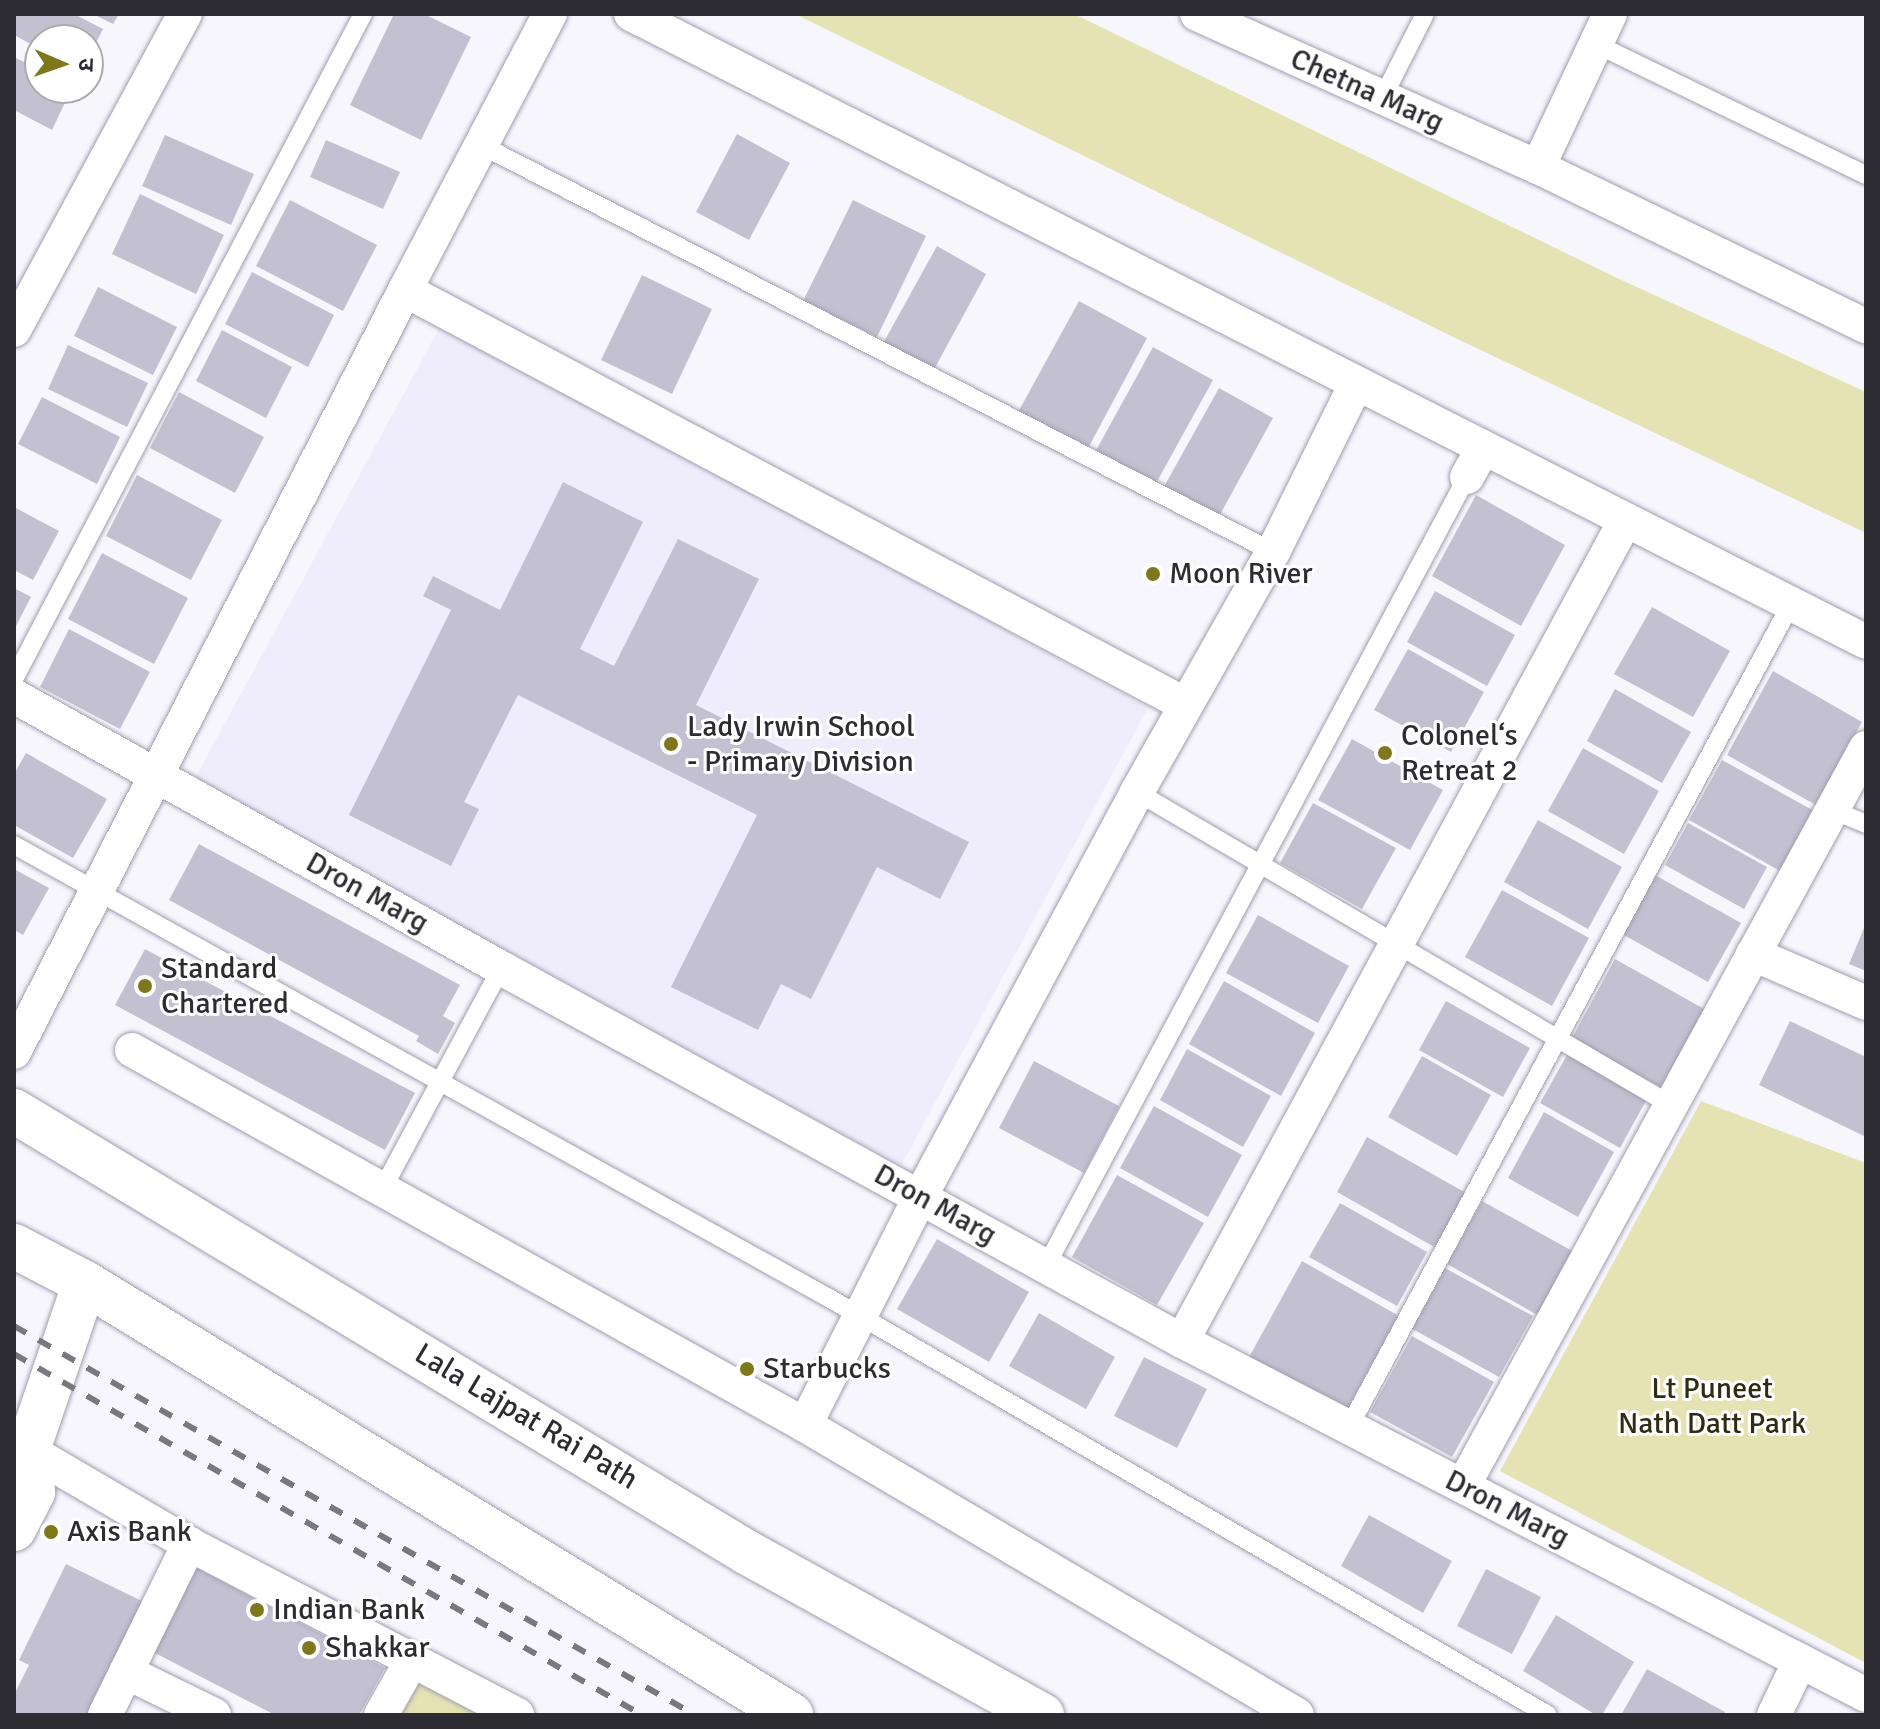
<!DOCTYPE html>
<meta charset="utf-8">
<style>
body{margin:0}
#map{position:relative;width:1880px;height:1729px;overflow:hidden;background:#f7f6fd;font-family:Signika,"Noto Sans Devanagari",sans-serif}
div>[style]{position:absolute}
.built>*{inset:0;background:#efedfc}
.green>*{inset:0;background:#e5e2b4}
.building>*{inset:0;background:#c3c1d1}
.roads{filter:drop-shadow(0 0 2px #a09dae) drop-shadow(0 0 2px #a09dae)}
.service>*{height:18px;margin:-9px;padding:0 9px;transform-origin:9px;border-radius:9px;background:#fff}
.minor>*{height:34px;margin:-17px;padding:0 17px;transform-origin:17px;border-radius:17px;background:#fff}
.tertiary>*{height:44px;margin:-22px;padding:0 22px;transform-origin:22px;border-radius:22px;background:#fff}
.secondary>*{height:44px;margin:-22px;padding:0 22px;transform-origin:22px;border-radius:22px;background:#fff}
.rail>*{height:6px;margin-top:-3px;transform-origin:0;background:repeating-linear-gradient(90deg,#79787f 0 14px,transparent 0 28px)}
.dots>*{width:22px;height:22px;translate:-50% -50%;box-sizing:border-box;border:4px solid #fff;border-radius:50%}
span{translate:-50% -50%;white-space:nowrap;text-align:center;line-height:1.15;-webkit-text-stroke:6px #fff;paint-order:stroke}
.street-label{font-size:30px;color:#2d2c33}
.poi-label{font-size:30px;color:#2d2c33}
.left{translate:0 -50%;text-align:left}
.park-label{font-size:30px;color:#2f2d11}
.frame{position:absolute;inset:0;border:16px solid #2d2c33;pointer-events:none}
.north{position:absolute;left:24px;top:24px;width:80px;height:80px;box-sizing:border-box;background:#fff;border:2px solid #ababad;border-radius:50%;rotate:92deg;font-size:22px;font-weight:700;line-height:32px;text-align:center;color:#2d2c33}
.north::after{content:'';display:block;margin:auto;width:28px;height:36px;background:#7f771c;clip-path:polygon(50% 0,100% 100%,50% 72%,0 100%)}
</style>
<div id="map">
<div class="built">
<i style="clip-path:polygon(442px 323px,1148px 708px,901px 1166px,194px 780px)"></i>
</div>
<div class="green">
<i style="clip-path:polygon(795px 14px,1074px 14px,1615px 277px,1866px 392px,1866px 533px,1451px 336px)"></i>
<i style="clip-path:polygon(1701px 1101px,1866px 1163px,1866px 1663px,1500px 1471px)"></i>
<i style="clip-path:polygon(409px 1678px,479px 1715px,390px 1715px)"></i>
</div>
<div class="building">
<i style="clip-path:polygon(15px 14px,74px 14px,103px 29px,88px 59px,88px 40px,40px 40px,40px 49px,14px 35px)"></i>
<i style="clip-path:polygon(93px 14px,119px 14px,113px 24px)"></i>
<i style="clip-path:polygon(394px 14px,424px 14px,471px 37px,421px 140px,350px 105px)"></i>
<i style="clip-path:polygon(14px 57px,40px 70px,40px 88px,72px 88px,52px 130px,14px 110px)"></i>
<i style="clip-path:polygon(737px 134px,790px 163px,749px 240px,696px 212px)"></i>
<i style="clip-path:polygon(165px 135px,254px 174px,231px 225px,142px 186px)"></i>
<i style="clip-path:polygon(326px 140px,400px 172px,383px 209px,310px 177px)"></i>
<i style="clip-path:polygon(140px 194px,224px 235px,196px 294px,112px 254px)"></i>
<i style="clip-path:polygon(290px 200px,377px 245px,343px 311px,256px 266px)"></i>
<i style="clip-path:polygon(853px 200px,926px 236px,877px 337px,803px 301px)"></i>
<i style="clip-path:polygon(937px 246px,986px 274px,931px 375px,881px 347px)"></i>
<i style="clip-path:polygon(252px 272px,334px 315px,308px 367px,225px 324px)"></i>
<i style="clip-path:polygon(642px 275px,712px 309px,672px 394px,601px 360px)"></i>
<i style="clip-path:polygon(98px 287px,177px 327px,153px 375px,74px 336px)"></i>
<i style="clip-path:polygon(1079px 301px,1147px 338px,1086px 452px,1017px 414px)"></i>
<i style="clip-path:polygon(222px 330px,292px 367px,266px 418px,196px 381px)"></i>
<i style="clip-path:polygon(68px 345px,148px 383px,127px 427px,48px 389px)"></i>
<i style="clip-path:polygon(1153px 347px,1213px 380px,1154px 487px,1094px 454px)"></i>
<i style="clip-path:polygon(1219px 388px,1273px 418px,1216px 522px,1161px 492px)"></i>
<i style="clip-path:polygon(179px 392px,264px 437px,235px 493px,150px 448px)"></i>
<i style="clip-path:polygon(42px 397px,120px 437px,97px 484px,18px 444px)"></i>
<i style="clip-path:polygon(137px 475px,222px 520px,191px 580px,106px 536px)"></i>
<i style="clip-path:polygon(563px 482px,643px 522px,580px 649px,614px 666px,678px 539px,759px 579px,696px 705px,969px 842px,940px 899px,877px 867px,811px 999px,781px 984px,758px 1030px,671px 987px,757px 815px,518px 695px,464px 802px,479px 809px,451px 866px,349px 815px,451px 610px,423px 596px,433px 576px,500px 610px)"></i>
<i style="clip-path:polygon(1476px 495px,1565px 545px,1521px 626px,1432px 576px)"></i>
<i style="clip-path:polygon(14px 507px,59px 531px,33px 580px,14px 570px)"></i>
<i style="clip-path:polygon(102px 553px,188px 598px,154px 664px,68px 619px)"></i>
<i style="clip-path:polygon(14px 588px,31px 597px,14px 630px)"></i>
<i style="clip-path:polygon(1435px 591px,1515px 635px,1487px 686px,1407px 642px)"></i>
<i style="clip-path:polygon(1652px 607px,1730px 651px,1693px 717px,1614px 674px)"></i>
<i style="clip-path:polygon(69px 629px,150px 672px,120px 729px,40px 687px)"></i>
<i style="clip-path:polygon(1408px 649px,1484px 692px,1451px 752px,1374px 710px)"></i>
<i style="clip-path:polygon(1773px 671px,1862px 722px,1816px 805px,1727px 755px)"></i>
<i style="clip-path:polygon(1615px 689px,1691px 732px,1662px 783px,1587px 741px)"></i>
<i style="clip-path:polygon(1352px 739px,1443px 790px,1410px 850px,1318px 800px)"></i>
<i style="clip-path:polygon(1583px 748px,1659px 791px,1624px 854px,1548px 811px)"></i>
<i style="clip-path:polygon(26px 753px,107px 799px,73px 858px,14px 825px,14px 774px)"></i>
<i style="clip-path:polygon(1722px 760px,1816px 812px,1782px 872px,1689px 820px)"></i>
<i style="clip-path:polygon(1313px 803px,1396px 848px,1362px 909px,1280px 863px)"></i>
<i style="clip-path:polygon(1538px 820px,1622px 867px,1588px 929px,1504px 882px)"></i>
<i style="clip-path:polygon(1688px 823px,1767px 867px,1744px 909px,1665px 865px)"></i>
<i style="clip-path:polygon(199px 844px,460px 985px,443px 1016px,455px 1023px,438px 1054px,416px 1041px,419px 1036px,169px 900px)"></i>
<i style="clip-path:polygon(14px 869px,49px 888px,23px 935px,14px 930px)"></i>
<i style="clip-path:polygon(1655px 875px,1741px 923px,1708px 982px,1622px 934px)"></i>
<i style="clip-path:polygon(1502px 890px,1589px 938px,1552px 1006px,1465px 957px)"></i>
<i style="clip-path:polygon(1258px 915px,1349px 966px,1318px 1023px,1226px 973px)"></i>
<i style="clip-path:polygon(1866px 923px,1866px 971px,1849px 964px)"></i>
<i style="clip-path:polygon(145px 949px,415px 1093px,385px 1150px,115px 1005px)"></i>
<i style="clip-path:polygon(1615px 959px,1706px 1010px,1662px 1088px,1572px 1038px)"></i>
<i style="clip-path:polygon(1224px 981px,1315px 1033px,1281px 1096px,1189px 1044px)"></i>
<i style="clip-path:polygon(1446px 1001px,1530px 1048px,1503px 1097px,1419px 1050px)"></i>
<i style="clip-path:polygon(1790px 1021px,1866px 1057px,1866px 1137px,1759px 1085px)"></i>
<i style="clip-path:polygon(1187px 1049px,1271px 1096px,1243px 1147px,1160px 1100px)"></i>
<i style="clip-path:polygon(1567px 1055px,1647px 1099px,1620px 1148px,1540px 1103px)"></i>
<i style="clip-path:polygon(1422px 1056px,1491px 1095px,1457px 1156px,1388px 1117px)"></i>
<i style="clip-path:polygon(1034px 1061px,1119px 1106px,1084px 1173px,999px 1128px)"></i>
<i style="clip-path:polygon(1154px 1106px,1242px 1155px,1208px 1217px,1120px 1168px)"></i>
<i style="clip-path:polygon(1544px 1112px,1614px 1152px,1578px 1217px,1508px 1178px)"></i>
<i style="clip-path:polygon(1367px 1137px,1466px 1193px,1436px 1248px,1337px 1192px)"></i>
<i style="clip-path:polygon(1117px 1175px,1204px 1223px,1157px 1305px,1072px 1257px)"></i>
<i style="clip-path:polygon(1482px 1201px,1576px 1253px,1541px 1317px,1447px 1264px)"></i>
<i style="clip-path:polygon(1340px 1203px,1427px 1252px,1397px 1306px,1309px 1257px)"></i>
<i style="clip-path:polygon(937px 1239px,1029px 1292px,989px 1362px,897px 1309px)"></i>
<i style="clip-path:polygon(1302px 1261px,1399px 1316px,1345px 1413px,1248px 1359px)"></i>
<i style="clip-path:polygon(1443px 1267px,1533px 1316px,1499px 1377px,1409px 1327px)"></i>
<i style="clip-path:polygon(1039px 1313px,1115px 1357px,1086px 1409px,1009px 1366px)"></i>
<i style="clip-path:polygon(1412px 1336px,1494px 1382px,1452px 1457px,1370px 1412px)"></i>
<i style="clip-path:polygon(1144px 1357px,1207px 1389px,1177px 1448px,1114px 1416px)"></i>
<i style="clip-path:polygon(1369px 1515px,1452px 1561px,1423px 1613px,1341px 1566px)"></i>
<i style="clip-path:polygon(66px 1564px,150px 1605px,97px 1715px,14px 1715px,14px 1695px,29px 1665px,19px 1660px)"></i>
<i style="clip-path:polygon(197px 1568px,385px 1668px,359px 1715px,275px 1715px,153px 1652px)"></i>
<i style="clip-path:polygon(1486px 1569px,1541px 1597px,1512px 1654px,1457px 1626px)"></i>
<i style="clip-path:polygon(1556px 1615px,1634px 1662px,1602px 1715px,1596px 1715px,1523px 1671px)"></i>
<i style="clip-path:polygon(1647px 1669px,1725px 1712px,1724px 1715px,1621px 1715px)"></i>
</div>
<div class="roads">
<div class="service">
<i style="left:1596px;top:44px;width:300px;rotate:25.9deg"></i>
<i style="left:1382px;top:99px;width:95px;rotate:-63.2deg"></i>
<i style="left:481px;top:145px;width:890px;rotate:27.2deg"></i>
<i style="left:14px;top:679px;width:751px;rotate:-62.31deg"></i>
<i style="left:1137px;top:792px;width:619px;rotate:30.38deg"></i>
<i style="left:1833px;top:810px;width:36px;rotate:23deg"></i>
<i style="left:14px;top:845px;width:932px;rotate:29.07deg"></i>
<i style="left:829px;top:1298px;width:831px;rotate:30.11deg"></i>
<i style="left:382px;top:1190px;width:252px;rotate:-61.8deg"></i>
<i style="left:1046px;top:1266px;width:894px;rotate:-61.92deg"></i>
<i style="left:1349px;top:1427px;width:934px;rotate:-61.76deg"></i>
</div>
<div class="minor">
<i style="left:631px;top:14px;width:1385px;rotate:26.95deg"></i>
<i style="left:1197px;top:14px;width:374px;rotate:24.2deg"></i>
<i style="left:1538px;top:167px;width:365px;rotate:25.9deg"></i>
<i style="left:1538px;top:167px;width:169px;rotate:-64.8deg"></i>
<i style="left:405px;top:290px;width:884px;rotate:27.98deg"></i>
<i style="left:14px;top:330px;width:359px;rotate:-61.6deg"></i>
<i style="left:1467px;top:477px;width:33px;rotate:-61deg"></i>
<i style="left:14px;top:696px;width:558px;rotate:29.18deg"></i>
<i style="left:501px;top:968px;width:776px;rotate:28.71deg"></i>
<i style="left:1182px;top:1341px;width:770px;rotate:27.36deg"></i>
<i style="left:1753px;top:954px;width:123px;rotate:23.4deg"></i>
<i style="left:132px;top:1050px;width:770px;rotate:29.13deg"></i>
<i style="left:805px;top:1425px;width:571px;rotate:30.52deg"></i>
<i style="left:14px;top:1052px;width:856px;rotate:-62.84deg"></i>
<i style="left:405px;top:290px;width:312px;rotate:-62.3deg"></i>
<i style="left:1182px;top:1341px;width:932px;rotate:-61.62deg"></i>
<i style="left:805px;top:1425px;width:255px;rotate:-63.2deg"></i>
<i style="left:920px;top:1197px;width:459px;rotate:-61.8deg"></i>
<i style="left:1137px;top:792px;width:276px;rotate:-60.5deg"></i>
<i style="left:1273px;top:552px;width:187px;rotate:-63.7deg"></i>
<i style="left:28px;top:1450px;width:186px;rotate:30.3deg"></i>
<i style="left:189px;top:1544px;width:370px;rotate:27.5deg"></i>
<i style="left:1463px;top:1486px;width:841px;rotate:-61.36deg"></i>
<i style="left:126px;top:1672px;width:98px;rotate:26deg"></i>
<i style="left:105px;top:1715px;width:191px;rotate:-63.8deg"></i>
<i style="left:381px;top:1715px;width:63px;rotate:-60.6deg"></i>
<i style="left:1774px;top:1715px;width:60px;rotate:-64.3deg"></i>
</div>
<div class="tertiary">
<i style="left:14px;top:1529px;width:42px;rotate:-62.8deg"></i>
<i style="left:33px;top:1492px;width:42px;rotate:-96.8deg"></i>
<i style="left:28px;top:1450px;width:176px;rotate:-71.2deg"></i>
</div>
<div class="secondary">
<i style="left:14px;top:1111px;width:857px;rotate:31.06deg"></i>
<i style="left:748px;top:1553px;width:336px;rotate:28.9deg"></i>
<i style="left:14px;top:1246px;width:80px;rotate:27.5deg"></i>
<i style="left:85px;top:1283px;width:828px;rotate:31.46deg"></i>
</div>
</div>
<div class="rail">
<i style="left:14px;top:1326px;width:784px;rotate:29.74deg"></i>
<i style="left:14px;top:1354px;width:724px;rotate:29.89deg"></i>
</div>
<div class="dots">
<i style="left:1153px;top:574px;background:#7f771c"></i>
<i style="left:671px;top:744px;background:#7f771c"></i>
<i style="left:1385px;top:753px;background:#7f771c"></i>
<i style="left:145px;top:986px;background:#7f771c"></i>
<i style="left:747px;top:1369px;background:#7f771c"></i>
<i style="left:51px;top:1532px;background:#7f771c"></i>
<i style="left:257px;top:1610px;background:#7f771c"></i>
<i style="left:309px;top:1648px;background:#7f771c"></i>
</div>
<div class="street-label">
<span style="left:1367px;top:91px;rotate:24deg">Chetna Marg</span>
<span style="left:367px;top:893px;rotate:29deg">Dron Marg</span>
<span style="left:935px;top:1205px;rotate:29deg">Dron Marg</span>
<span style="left:526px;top:1417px;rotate:31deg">Lala Lajpat Rai Path</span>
<span style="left:1507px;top:1509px;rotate:27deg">Dron Marg</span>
</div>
<div class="poi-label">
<span class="left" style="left:1169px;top:574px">Moon River</span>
<span class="left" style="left:687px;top:744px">Lady Irwin School<br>- Primary Division</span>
<span class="left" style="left:1401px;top:753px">Colonel‘s<br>Retreat 2</span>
<span class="left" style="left:161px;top:986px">Standard<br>Chartered</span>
<span class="left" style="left:763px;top:1369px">Starbucks</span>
<span class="left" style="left:67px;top:1532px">Axis Bank</span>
<span class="left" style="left:273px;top:1610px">Indian Bank</span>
<span class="left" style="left:325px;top:1648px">Shakkar</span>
</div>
<div class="park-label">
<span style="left:1712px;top:1406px">Lt Puneet<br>Nath Datt Park</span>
</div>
<div class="frame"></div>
<div class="north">उ</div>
</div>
